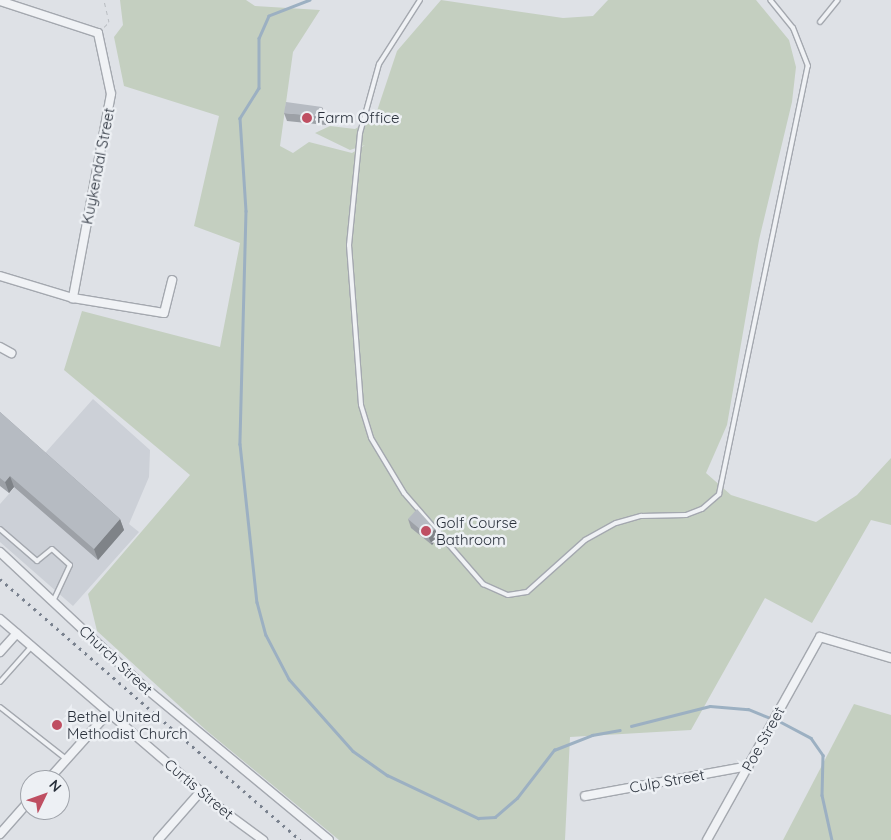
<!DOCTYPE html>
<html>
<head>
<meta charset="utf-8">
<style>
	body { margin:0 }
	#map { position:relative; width:891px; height:840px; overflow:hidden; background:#dee1e6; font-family:Quicksand,sans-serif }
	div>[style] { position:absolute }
	.built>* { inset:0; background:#ccd0d7 }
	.green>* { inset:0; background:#c4cfc0 }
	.stream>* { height:2.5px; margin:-1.25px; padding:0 1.25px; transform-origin:1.25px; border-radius:1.25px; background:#9cb0c2 }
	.path>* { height:1px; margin-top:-0.5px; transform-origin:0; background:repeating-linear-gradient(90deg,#b8bcc1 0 4px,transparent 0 8px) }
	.roads { filter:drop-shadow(1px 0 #a4a8af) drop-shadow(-1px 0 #a4a8af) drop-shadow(0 1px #a4a8af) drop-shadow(0 -1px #a4a8af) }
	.lane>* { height:4px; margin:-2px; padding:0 2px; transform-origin:2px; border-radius:2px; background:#f0f2f5 }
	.street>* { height:8px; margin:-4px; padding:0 4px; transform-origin:4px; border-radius:4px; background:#f0f2f5 }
	.rail>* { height:2.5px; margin-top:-1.25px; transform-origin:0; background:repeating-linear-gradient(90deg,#79818e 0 2.5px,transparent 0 7.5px) }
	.wall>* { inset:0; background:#9da1a7 }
	.shaded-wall>* { inset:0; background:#7f8388 }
	.building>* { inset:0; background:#b6bbc2 }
	.dots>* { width:14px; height:14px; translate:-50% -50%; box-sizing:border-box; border:2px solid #edf0f4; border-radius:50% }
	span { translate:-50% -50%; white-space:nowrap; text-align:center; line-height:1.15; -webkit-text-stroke:5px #edf0f4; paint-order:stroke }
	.poi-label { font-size:15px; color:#29303b }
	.left { translate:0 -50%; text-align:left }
	.street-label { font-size:15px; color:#29303b }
	.north { position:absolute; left:20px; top:770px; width:50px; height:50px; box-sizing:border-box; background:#edf0f4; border:1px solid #9fa3aa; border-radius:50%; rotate:48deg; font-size:14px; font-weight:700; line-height:20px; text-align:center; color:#29303b }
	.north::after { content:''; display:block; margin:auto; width:18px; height:22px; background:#bf4f62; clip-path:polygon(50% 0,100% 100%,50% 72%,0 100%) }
</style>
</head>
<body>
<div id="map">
	<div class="built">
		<i style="clip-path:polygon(93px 399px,150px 450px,149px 477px,129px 524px,139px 532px,73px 606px,0 542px,0 504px)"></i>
	</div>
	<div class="green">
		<i style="clip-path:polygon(120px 0,246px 0,255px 6px,320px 10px,293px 52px,280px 146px,293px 153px,309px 142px,352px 153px,365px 145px,350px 150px,315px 133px,330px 126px,355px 129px,375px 117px,397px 51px,441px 0,563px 18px,593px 16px,608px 0,756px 0,789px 40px,796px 67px,792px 102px,759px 240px,727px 425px,706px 473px,731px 495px,816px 522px,857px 495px,891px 458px,891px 525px,871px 520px,812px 623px,765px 598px,691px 730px,570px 737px,565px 840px,339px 840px,207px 731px,97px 631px,88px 594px,190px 475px,64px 370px,82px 311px,220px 347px,240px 243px,194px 226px,219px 116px,124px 86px,114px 37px,123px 25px)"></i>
		<i style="clip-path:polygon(854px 704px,891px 715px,891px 840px,783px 840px)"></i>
	</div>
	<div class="stream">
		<i style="left:310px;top:0;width:44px;rotate:158.7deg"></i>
		<i style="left:269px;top:16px;width:24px;rotate:114deg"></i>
		<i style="left:259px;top:38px;width:50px;rotate:90deg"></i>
		<i style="left:259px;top:88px;width:36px;rotate:122deg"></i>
		<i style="left:240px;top:118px;width:93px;rotate:86.3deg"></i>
		<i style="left:246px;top:211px;width:233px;rotate:91.5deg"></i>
		<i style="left:240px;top:444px;width:159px;rotate:83.9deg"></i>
		<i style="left:257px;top:602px;width:34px;rotate:75deg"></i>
		<i style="left:266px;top:635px;width:50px;rotate:62.4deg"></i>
		<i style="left:289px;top:679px;width:96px;rotate:48.4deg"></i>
		<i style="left:353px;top:751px;width:42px;rotate:35.2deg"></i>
		<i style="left:387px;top:775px;width:101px;rotate:25.3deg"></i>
		<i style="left:478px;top:818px;width:17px;rotate:-3deg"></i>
		<i style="left:495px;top:817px;width:29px;rotate:-41deg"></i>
		<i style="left:517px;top:798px;width:61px;rotate:-52.4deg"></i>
		<i style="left:554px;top:750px;width:41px;rotate:-21.5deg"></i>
		<i style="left:592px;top:735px;width:28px;rotate:-10deg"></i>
		<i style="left:781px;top:722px;width:34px;rotate:28deg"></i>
		<i style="left:811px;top:738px;width:21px;rotate:55deg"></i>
		<i style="left:823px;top:755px;width:40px;rotate:91.4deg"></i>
		<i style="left:822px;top:795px;width:46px;rotate:77.5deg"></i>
		<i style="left:631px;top:726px;width:81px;rotate:-14.2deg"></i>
		<i style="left:710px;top:706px;width:38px;rotate:5deg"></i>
		<i style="left:748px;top:709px;width:22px;rotate:22deg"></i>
	</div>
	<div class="path">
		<i style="left:104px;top:27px;width:7px;rotate:-45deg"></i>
		<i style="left:109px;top:22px;width:23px;rotate:-103deg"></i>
	</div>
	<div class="roads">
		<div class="lane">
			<i style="left:420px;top:0;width:76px;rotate:122.6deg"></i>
			<i style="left:379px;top:64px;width:72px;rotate:105.4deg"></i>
			<i style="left:360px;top:133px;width:113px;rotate:95.6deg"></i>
			<i style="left:349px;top:245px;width:160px;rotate:85.7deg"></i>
			<i style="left:361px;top:405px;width:34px;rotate:73deg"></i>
			<i style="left:371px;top:438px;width:64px;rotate:59deg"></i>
			<i style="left:404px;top:493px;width:121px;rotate:49deg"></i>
			<i style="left:483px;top:584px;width:27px;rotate:24deg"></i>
			<i style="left:508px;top:595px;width:19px;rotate:-9deg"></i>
			<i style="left:527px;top:592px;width:78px;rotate:-41.9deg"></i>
			<i style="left:585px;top:540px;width:35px;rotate:-29deg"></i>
			<i style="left:616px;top:523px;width:26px;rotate:-16deg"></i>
			<i style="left:641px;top:516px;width:45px;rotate:-1.3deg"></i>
			<i style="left:686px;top:515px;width:17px;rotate:-21deg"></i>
			<i style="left:702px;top:509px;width:23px;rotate:-41deg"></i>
			<i style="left:719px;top:494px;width:437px;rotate:-78.3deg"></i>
			<i style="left:808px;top:66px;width:41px;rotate:-111.5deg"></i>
			<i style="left:793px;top:28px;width:36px;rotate:-129deg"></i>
			<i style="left:820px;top:22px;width:28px;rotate:-51deg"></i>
			<i style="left:0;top:529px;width:49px;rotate:40.9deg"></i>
			<i style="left:37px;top:561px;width:19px;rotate:-39deg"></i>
			<i style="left:52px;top:549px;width:24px;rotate:42deg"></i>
			<i style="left:70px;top:565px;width:40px;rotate:115deg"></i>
			<i style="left:0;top:682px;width:48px;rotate:-48.4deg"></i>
			<i style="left:0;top:707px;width:84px;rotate:38.2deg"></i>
		</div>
		<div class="street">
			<i style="left:0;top:1px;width:103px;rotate:18.1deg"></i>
			<i style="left:98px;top:33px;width:62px;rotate:78deg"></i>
			<i style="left:111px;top:94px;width:208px;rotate:100.6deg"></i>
			<i style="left:0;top:276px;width:76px;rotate:16.8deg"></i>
			<i style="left:73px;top:298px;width:92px;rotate:9.4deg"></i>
			<i style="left:164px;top:313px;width:34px;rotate:-76deg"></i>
			<i style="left:0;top:347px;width:13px;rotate:29deg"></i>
			<i style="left:0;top:552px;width:196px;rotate:43.1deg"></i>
			<i style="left:143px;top:686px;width:241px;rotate:39.6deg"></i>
			<i style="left:0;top:619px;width:293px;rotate:40.7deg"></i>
			<i style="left:222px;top:810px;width:51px;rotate:36.2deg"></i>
			<i style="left:0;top:652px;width:25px;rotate:-48deg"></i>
			<i style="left:48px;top:780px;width:91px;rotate:-48.1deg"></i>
			<i style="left:585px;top:796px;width:166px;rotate:-10.4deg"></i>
			<i style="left:0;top:834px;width:45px;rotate:-48.6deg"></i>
			<i style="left:158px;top:840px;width:65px;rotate:-48.7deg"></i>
			<i style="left:707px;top:840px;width:232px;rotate:-60.9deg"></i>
			<i style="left:820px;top:637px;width:74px;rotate:16.5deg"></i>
		</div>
	</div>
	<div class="rail">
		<i style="left:0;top:579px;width:398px;rotate:41deg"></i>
	</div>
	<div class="wall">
		<i style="clip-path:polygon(284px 113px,326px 116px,326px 125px,287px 121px)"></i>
		<i style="clip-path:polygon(0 412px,120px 519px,124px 530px,98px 560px,14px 487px,9px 493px,0 486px)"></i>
		<i style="clip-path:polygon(408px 519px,435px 529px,438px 537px,432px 545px,411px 528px)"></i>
	</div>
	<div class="shaded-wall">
		<i style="clip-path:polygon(322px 107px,326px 116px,326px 125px,323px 117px)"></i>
		<i style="clip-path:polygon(10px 476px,14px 487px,9px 493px,5px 482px)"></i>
		<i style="clip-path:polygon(120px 519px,124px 530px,98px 560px,94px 549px)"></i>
		<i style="clip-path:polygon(435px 529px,438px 537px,432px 545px,428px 536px)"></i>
	</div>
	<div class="building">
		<i style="clip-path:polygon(286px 102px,322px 107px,323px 117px,284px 113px)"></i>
		<i style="clip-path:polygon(0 412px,120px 519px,94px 549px,10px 476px,5px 482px,0 478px)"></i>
		<i style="clip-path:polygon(417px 509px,435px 529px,428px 536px,408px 519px)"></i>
	</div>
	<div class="dots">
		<i style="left:307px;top:118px;background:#bf4f62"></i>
		<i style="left:426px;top:531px;background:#bf4f62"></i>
		<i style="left:57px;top:725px;background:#bf4f62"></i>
	</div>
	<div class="poi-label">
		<span class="left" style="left:317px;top:118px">Farm Office</span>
		<span class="left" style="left:436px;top:531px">Golf Course<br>Bathroom</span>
		<span class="left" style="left:67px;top:725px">Bethel United<br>Methodist Church</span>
	</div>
	<div class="street-label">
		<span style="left:98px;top:166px;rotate:-79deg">Kuykendal Street</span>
		<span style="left:116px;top:660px;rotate:43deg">Church Street</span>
		<span style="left:763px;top:739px;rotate:-61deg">Poe Street</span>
		<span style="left:667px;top:781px;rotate:-10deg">Culp Street</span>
		<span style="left:199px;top:789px;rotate:40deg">Curtis Street</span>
	</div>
	<div class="north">N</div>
</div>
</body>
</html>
